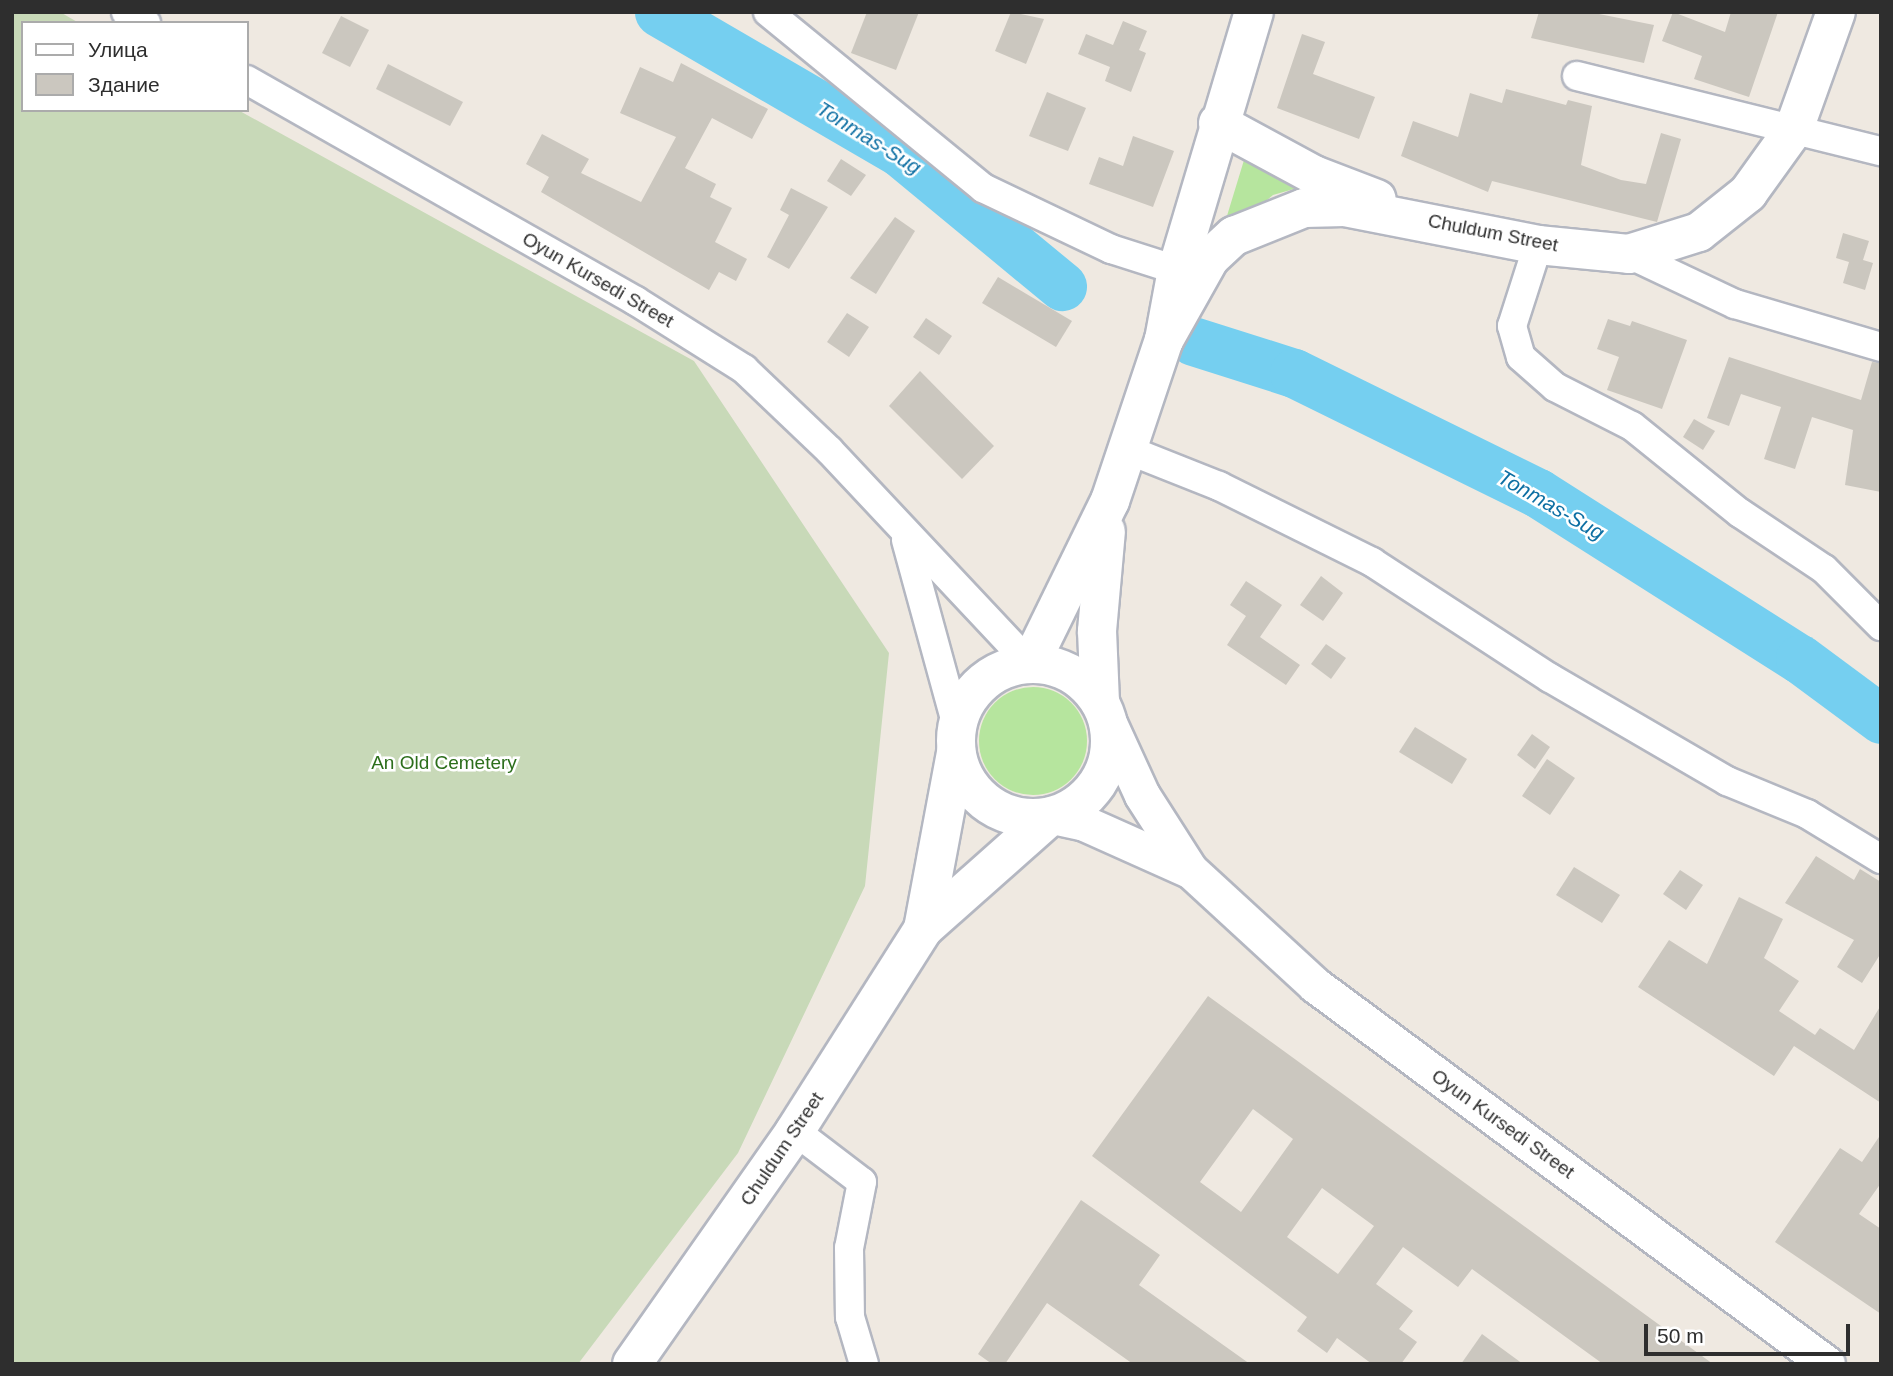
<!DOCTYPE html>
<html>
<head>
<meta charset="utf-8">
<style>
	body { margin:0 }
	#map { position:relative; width:1893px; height:1376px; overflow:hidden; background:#efe9e1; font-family:Helvetica,sans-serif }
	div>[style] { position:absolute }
	.green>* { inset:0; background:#b6e59e }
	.round { border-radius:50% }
	.cemetery>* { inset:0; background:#c8d9b8 }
	.river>* { height:49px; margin:-24.5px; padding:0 24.5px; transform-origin:24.5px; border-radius:24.5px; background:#75cff0 }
	.building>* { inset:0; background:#cbc7bf }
	.roads { filter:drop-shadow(2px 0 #b4b7c1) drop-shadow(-2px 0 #b4b7c1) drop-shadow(0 2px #b4b7c1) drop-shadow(0 -2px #b4b7c1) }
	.minor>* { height:28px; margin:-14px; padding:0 14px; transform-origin:14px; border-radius:14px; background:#fff }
	.tertiary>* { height:35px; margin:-17.5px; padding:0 17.5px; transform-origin:17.5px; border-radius:17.5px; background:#fff }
	.secondary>* { height:38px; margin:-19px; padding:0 19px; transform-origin:19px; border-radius:19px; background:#fff }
	.secondary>.ring { margin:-19px; padding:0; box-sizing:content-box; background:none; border:38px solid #fff; border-radius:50% }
	span { translate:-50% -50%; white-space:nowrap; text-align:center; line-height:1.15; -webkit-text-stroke:5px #fff; paint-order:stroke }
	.street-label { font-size:19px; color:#2e2e2e }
	.park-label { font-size:19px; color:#2c6e1b }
	.water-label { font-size:21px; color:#0d6fa3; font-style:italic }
	.frame { position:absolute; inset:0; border:14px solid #2e2e2e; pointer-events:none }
	.legend { position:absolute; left:21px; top:21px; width:228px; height:91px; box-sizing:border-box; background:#fff; border:2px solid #ababab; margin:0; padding:9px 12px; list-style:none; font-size:21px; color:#2e2e2e }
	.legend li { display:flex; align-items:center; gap:14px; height:35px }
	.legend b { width:35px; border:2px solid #ababab }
	.scale { position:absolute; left:1644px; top:1324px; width:206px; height:32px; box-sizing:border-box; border:4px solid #2e2e2e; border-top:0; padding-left:9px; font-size:21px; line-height:24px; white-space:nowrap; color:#2e2e2e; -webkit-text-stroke:5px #fff; paint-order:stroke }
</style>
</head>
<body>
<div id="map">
	<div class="green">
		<i style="clip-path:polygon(1248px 147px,1332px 178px,1273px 195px,1219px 242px)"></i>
		<i class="round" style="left:979px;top:687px;width:108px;height:108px"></i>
	</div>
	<div class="cemetery">
		<i style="clip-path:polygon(12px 12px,60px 12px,79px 23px,23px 23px,23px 110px,238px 110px,694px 361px,889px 653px,865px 886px,738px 1153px,578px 1364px,12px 1364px)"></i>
	</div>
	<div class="river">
		<i style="left:659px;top:12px;width:280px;rotate:30.2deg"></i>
		<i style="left:901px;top:153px;width:209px;rotate:39.6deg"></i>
		<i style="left:1193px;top:341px;width:106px;rotate:17.6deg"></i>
		<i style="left:1294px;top:373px;width:272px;rotate:26.2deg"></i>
		<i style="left:1538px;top:493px;width:310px;rotate:32.4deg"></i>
		<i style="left:1800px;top:659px;width:101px;rotate:36.5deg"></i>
	</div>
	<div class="building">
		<i style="clip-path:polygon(867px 12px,919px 12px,896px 70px,851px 53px)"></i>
		<i style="clip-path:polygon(1011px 12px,1044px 19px,1026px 64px,995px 51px)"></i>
		<i style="clip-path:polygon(1539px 12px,1589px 12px,1654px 25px,1644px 63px,1531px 38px)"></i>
		<i style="clip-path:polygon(1673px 12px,1725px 32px,1731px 12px,1778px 12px,1749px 97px,1694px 79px,1702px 56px,1662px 41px)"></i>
		<i style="clip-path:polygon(341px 16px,369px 30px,350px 67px,322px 53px)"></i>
		<i style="clip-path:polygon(1123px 21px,1147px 31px,1139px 50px,1146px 53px,1131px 92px,1105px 81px,1110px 67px,1078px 54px,1086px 34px,1113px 45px)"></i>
		<i style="clip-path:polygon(1302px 34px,1325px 42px,1313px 74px,1375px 97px,1359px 139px,1277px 108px)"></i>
		<i style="clip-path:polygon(681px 63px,768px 109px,752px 139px,712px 118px,685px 168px,716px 184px,710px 197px,732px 208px,715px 242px,747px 259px,736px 281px,719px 272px,709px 290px,541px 192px,549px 177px,526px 164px,542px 134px,589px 159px,581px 173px,641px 202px,676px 137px,620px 113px,640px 67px,673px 82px)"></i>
		<i style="clip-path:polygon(388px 64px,463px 102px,450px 126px,376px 89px)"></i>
		<i style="clip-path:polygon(1506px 89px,1566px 105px,1568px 100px,1592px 106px,1581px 165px,1621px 180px,1646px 184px,1661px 133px,1681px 139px,1657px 222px,1492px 181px,1488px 192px,1401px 156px,1413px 121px,1458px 137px,1470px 93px,1502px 103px)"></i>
		<i style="clip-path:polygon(1047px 92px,1086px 108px,1068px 151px,1029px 136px)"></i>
		<i style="clip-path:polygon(1133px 136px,1174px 151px,1153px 207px,1089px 184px,1099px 157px,1123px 166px)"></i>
		<i style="clip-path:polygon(841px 159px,866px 175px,851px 196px,827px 181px)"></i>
		<i style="clip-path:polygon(791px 188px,828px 207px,789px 269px,767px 257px,789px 215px,780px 210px)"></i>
		<i style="clip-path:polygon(895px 217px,915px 231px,876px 294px,850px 278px)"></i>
		<i style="clip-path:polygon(1843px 233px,1869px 241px,1863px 260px,1873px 263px,1865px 290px,1843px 283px,1849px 262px,1836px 258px)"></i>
		<i style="clip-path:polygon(998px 277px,1072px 321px,1056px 347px,982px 303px)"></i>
		<i style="clip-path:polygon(847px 313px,869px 327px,849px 357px,827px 342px)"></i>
		<i style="clip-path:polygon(926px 318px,952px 336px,939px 355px,913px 337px)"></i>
		<i style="clip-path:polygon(1608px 319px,1630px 326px,1632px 321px,1687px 340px,1662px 409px,1607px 390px,1619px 357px,1597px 349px)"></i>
		<i style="clip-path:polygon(1729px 357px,1861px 400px,1872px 362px,1881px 363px,1881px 492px,1845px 485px,1853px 430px,1812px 417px,1795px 469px,1764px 459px,1781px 407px,1741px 394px,1729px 426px,1707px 418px)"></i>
		<i style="clip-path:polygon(920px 371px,994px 446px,962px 479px,889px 406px)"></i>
		<i style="clip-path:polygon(1694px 419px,1715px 431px,1703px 450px,1683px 437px)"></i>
		<i style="clip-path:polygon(1321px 576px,1343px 593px,1323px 621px,1300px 605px)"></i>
		<i style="clip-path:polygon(1246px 581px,1282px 605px,1260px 637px,1300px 665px,1286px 685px,1227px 645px,1246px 616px,1230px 605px)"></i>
		<i style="clip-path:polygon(1326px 644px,1346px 658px,1331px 679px,1311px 664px)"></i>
		<i style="clip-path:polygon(1415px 727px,1467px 759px,1452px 784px,1399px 752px)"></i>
		<i style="clip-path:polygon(1532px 734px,1550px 747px,1535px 769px,1517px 755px)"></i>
		<i style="clip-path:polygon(1547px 759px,1575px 778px,1550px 815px,1522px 796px)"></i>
		<i style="clip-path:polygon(1816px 856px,1854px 880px,1860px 869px,1881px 882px,1881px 953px,1862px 983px,1837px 967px,1854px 940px,1785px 903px)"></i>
		<i style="clip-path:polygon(1574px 867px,1620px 895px,1602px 923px,1556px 895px)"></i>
		<i style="clip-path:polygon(1680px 870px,1703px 885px,1686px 910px,1663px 894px)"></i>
		<i style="clip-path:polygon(1739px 897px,1783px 919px,1764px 958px,1799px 981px,1779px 1011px,1815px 1035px,1820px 1028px,1854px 1050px,1881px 1005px,1881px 1103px,1794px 1046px,1774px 1076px,1638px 987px,1669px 940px,1707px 964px)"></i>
		<i style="clip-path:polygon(evenodd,1208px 996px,1347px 1097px,1713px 1364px,1603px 1364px,1472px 1269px,1458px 1287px,1403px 1247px,1376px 1284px,1413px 1311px,1399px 1329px,1417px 1342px,1401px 1364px,1372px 1364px,1337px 1338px,1327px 1353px,1297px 1331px,1307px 1317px,1092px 1156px,1208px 996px,1253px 1109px,1293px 1139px,1241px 1212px,1200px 1182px,1253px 1109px,1208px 996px,1322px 1188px,1374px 1226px,1338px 1274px,1287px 1237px,1322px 1188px)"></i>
		<i style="clip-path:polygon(1881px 1134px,1881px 1183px,1859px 1214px,1881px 1229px,1881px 1314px,1775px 1242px,1840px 1148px,1862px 1162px)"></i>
		<i style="clip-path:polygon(1081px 1200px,1160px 1255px,1139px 1285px,1250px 1364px,1133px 1364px,1047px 1303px,1005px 1364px,992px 1364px,978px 1354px)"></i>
		<i style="clip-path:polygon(1482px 1334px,1523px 1364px,1461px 1364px)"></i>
	</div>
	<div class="roads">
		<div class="minor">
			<i style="left:126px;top:12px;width:23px;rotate:29deg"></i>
			<i style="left:768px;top:12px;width:278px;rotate:39.3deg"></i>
			<i style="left:983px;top:188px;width:142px;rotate:25.5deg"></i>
			<i style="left:1111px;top:249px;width:69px;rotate:17.7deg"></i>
			<i style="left:1577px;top:76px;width:313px;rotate:13.9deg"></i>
			<i style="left:247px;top:80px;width:447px;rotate:29.6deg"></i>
			<i style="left:636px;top:301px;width:128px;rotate:32.2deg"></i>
			<i style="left:744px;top:369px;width:117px;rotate:43.6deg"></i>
			<i style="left:829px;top:450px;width:294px;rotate:46.8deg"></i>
			<i style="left:1538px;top:245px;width:85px;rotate:107.8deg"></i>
			<i style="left:1512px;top:326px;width:32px;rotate:74deg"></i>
			<i style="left:1521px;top:357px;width:45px;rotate:41.4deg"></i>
			<i style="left:1555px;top:387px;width:86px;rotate:26.9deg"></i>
			<i style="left:1632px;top:426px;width:139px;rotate:38.9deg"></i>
			<i style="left:1740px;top:513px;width:101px;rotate:33.7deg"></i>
			<i style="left:1824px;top:569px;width:81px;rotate:45deg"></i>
			<i style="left:1629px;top:254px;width:117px;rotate:25.3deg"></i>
			<i style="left:1735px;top:304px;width:152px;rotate:16.4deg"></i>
			<i style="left:1128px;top:450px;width:98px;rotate:21.6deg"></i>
			<i style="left:1219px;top:486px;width:171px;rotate:26.4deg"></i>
			<i style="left:1372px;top:562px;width:212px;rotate:33.1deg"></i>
			<i style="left:1550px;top:678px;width:205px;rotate:30.2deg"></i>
			<i style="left:1727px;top:781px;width:87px;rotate:22.4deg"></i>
			<i style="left:1807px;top:814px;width:87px;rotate:31.3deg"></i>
			<i style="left:906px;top:540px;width:193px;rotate:74.7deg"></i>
			<i style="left:795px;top:1131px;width:84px;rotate:37.3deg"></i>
			<i style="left:862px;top:1182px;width:67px;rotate:101.1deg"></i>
			<i style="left:849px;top:1248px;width:69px;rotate:89.2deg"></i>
			<i style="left:850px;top:1317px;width:49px;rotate:73.4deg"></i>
		</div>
		<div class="tertiary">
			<i style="left:1109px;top:723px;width:79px;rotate:65.4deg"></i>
			<i style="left:1142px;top:795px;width:89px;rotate:57.4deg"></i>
			<i style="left:1190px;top:870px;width:170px;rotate:42.6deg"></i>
			<i style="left:1315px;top:985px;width:637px;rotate:36.51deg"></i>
			<i style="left:1052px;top:816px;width:33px;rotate:12deg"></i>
			<i style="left:1084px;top:823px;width:113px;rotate:24.1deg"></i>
		</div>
		<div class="secondary">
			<i style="left:1218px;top:123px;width:109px;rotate:28.4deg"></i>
			<i style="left:1314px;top:175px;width:67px;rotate:20.9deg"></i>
			<i style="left:1164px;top:340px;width:94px;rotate:-60.7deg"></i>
			<i style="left:1210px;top:258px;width:33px;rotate:-43deg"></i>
			<i style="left:1234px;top:236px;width:75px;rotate:-21.8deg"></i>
			<i style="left:1304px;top:208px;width:41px;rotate:-1.4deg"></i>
			<i style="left:1345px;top:207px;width:197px;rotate:11.1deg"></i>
			<i style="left:1538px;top:245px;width:91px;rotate:5.6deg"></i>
			<i style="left:1629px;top:254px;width:73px;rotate:-17.4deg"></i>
			<i style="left:1699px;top:232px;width:63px;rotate:-38.5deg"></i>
			<i style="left:1748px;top:193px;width:79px;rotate:-54.3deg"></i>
			<i style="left:1794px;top:129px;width:124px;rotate:-70.3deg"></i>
			<i class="ring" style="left:956px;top:664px;width:116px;height:116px"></i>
			<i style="left:1030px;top:664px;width:182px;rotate:-63.9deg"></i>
			<i style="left:1110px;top:501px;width:170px;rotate:-71.5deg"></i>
			<i style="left:1164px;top:340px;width:71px;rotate:-79.5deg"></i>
			<i style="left:1177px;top:270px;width:269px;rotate:-73.4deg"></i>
			<i style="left:1100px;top:702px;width:71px;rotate:-92.4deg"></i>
			<i style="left:1097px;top:631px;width:100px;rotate:-84.9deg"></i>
			<i style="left:923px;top:929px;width:180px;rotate:-79.4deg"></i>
			<i style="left:632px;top:1364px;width:284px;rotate:-55deg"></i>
			<i style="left:795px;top:1131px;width:239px;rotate:-57.6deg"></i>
			<i style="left:923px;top:929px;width:169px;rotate:-41.6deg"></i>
		</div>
	</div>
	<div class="street-label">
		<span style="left:1493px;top:233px;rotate:11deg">Chuldum Street</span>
		<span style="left:598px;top:280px;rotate:30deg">Oyun Kursedi Street</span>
		<span style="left:1503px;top:1124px;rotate:36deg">Oyun Kursedi Street</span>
		<span style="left:782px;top:1149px;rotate:-56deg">Chuldum Street</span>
	</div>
	<div class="park-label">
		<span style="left:444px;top:763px">An Old Cemetery</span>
	</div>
	<div class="water-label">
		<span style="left:869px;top:138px;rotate:32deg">Tonmas-Sug</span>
		<span style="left:1551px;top:505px;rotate:30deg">Tonmas-Sug</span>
	</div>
	<div class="frame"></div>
	<ul class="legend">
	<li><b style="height:9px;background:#fff"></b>Улица</li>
	<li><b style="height:19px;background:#cbc7bf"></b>Здание</li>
	</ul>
	<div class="scale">50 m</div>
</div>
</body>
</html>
